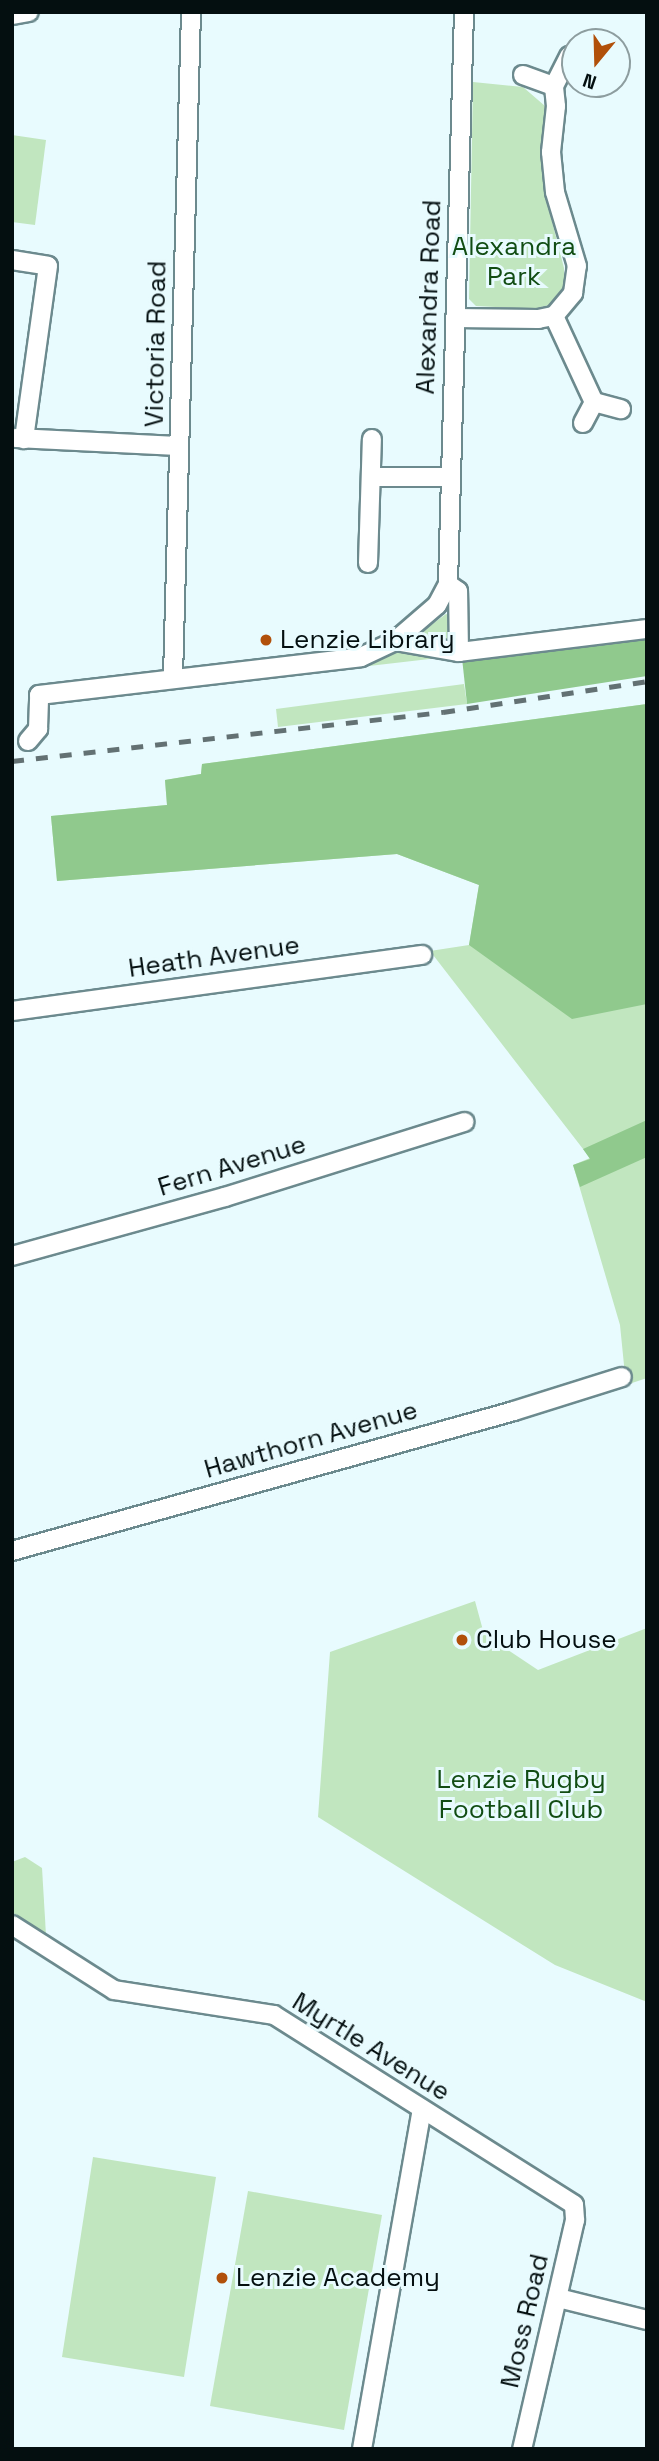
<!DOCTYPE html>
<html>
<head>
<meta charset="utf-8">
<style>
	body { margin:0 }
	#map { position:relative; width:659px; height:2461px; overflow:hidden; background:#e8fbfe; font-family:"Space Grotesk",sans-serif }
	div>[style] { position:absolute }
	.green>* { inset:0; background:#c1e6bf }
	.forest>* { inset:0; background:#90c98d }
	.roads { filter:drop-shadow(2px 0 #6c8a8e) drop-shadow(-2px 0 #6c8a8e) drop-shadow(0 2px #6c8a8e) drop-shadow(0 -2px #6c8a8e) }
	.minor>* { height:18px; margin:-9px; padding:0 9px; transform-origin:9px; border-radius:9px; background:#fff }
	.rail>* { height:4.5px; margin-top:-2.25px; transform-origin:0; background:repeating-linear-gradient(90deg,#637173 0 12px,transparent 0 24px) }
	.dots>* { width:19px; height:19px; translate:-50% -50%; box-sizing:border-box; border:4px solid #e8fbfe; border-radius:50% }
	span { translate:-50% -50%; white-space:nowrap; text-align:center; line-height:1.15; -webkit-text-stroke:6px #e8fbfe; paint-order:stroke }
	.park-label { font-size:26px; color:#114d13 }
	.street-label { font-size:26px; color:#040f10 }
	.poi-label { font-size:26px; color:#040f10 }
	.left { translate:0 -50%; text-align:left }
	.frame { position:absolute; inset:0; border:14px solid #040f10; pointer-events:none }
	.north { position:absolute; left:561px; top:28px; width:70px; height:70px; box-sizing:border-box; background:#e8fbfe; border:2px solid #8d9d9f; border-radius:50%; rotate:199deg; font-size:19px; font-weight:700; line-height:28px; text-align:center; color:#040f10 }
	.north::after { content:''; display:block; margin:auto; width:24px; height:32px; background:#b1500a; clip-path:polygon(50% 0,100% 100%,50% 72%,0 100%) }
</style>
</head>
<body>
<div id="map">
	<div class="green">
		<i style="clip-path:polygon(473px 82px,523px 87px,545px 106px,541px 154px,545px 194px,564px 268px,564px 287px,549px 305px,534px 309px,476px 306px,469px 299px)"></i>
		<i style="clip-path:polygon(12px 135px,46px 140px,35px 225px,12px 222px)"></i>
		<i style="clip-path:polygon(446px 614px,453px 616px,450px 647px,412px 639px)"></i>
		<i style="clip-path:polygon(397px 648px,436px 653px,438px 658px,369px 666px,368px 663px)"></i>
		<i style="clip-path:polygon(464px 684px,467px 704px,278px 727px,276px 709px)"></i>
		<i style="clip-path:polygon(647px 704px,647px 1378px,626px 1385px,620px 1325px,573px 1165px,590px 1158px,430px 951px,469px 945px,479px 885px,397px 854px,57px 881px,51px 816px,167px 805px,165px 780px,201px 774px,202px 764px)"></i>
		<i style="clip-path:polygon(475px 1601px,484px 1634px,538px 1670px,647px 1628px,647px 2002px,555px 1965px,318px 1817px,330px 1652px)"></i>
		<i style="clip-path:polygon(25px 1857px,42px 1868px,46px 1935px,12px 1912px,12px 1862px)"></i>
		<i style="clip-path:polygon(93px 2157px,216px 2177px,184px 2377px,62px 2357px)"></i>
		<i style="clip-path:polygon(248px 2191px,382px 2215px,344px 2430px,210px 2406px)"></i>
	</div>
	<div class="forest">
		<i style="clip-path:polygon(647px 634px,647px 676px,467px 704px,462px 658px)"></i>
		<i style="clip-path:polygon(647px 704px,647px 1004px,572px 1019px,469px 945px,479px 885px,397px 854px,57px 881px,51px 816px,167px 805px,165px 780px,201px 774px,202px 764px)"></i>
		<i style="clip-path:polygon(647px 1120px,647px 1157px,580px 1187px,573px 1165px,590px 1159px,583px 1149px)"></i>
	</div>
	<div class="roads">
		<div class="minor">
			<i style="left:12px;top:15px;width:17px;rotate:-10deg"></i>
			<i style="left:523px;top:75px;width:33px;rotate:20deg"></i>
			<i style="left:554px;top:86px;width:34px;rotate:-63deg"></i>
			<i style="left:12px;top:260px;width:36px;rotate:9deg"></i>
			<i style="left:48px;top:266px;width:175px;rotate:97.9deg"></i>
			<i style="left:554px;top:316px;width:95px;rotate:65.1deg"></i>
			<i style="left:455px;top:318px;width:83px;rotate:0.7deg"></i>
			<i style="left:538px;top:319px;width:16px;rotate:-11deg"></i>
			<i style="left:554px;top:316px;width:30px;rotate:-50deg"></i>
			<i style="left:573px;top:293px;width:27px;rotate:-82deg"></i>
			<i style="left:577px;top:266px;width:77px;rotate:-106.6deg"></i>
			<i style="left:555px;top:192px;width:40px;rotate:-95.7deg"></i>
			<i style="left:551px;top:152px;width:46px;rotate:-83.8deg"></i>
			<i style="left:556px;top:106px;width:20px;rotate:-96deg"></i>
			<i style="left:583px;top:423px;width:24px;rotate:-62deg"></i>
			<i style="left:594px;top:402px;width:28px;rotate:15deg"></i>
			<i style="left:15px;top:438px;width:164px;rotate:2.8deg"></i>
			<i style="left:371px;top:477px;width:79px"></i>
			<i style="left:368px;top:563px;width:124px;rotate:-88.2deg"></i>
			<i style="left:395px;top:641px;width:55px;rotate:-40.6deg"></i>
			<i style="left:437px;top:605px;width:24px;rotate:-62deg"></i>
			<i style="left:459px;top:652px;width:61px;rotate:-90.9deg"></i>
			<i style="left:458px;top:591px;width:12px;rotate:-145deg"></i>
			<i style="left:448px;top:584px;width:572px;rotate:-88.4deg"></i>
			<i style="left:173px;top:677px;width:665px;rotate:-88.45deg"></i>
			<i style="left:28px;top:741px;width:16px;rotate:-50deg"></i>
			<i style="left:38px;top:729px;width:34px;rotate:-88deg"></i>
			<i style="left:39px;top:695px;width:324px;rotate:-6.7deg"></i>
			<i style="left:361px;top:657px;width:38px;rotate:-25deg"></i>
			<i style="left:395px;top:641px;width:65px;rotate:9.8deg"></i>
			<i style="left:459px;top:652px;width:189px;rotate:-7deg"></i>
			<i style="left:12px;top:1011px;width:414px;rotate:-7.8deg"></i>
			<i style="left:12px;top:1256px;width:221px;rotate:-15.5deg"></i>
			<i style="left:225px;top:1197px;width:251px;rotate:-17.4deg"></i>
			<i style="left:12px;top:1551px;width:521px;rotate:-15.58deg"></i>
			<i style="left:514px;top:1411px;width:113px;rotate:-17.5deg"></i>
			<i style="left:12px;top:1925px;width:121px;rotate:32.5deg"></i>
			<i style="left:114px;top:1990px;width:162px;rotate:8.9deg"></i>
			<i style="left:274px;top:2015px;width:355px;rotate:32.3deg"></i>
			<i style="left:574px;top:2205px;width:15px;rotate:86deg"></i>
			<i style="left:575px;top:2220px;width:235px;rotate:103deg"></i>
			<i style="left:558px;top:2298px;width:92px;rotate:13.9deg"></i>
			<i style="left:362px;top:2449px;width:345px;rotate:-80deg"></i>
		</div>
	</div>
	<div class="rail">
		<i style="left:12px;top:761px;width:434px;rotate:-6.5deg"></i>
		<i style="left:443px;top:712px;width:206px;rotate:-8.6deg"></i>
	</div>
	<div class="dots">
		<i style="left:266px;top:640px;background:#b1500a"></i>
		<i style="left:462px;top:1640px;background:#b1500a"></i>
		<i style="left:222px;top:2278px;background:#b1500a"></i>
	</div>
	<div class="park-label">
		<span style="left:514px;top:262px">Alexandra<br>Park</span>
		<span style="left:521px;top:1795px">Lenzie Rugby<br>Football Club</span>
	</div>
	<div class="street-label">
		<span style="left:429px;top:297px;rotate:-88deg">Alexandra Road</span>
		<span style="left:156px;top:344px;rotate:-89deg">Victoria Road</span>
		<span style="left:214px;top:957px;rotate:-8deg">Heath Avenue</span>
		<span style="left:232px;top:1166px;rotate:-17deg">Fern Avenue</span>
		<span style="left:311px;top:1440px;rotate:-16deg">Hawthorn Avenue</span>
		<span style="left:371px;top:2047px;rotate:32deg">Myrtle Avenue</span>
		<span style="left:525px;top:2321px;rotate:-77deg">Moss Road</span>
	</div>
	<div class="poi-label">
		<span class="left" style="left:280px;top:640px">Lenzie Library</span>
		<span class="left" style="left:476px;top:1640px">Club House</span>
		<span class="left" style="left:236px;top:2278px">Lenzie Academy</span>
	</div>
	<div class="frame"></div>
	<div class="north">N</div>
</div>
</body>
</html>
